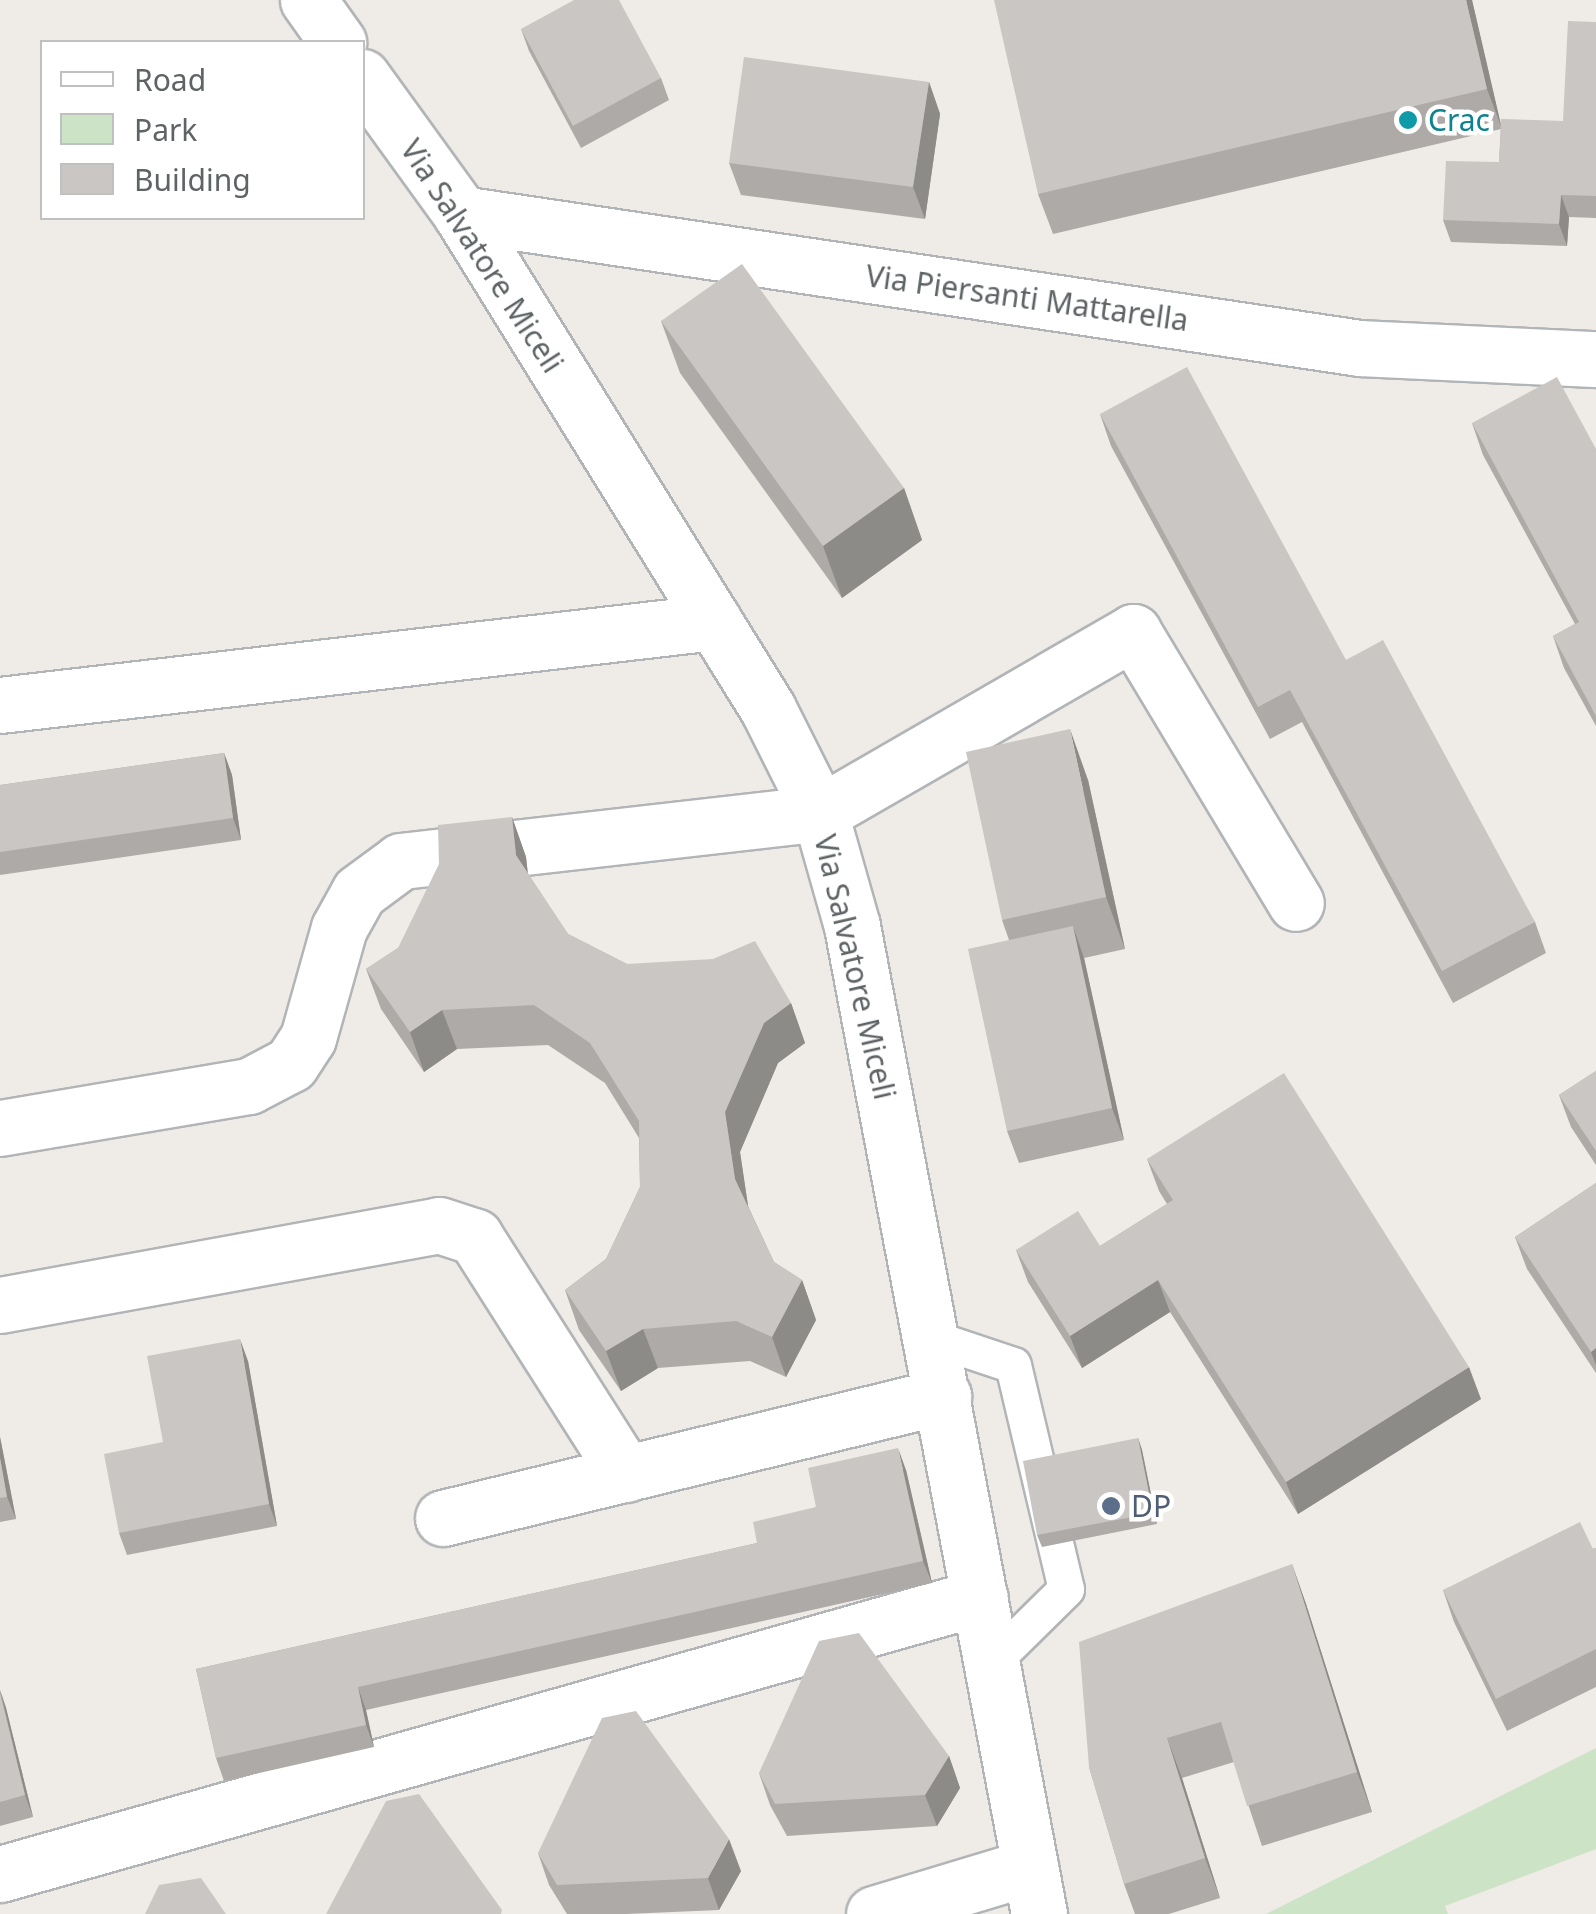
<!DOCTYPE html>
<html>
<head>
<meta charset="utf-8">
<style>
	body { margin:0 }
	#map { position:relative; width:1596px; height:1914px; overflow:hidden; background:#efebe7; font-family:"Noto Sans",sans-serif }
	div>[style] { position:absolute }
	.green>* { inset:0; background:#cce3c6 }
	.roads { filter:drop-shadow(2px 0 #b2b5b7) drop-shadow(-2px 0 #b2b5b7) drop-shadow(0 2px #b2b5b7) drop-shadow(0 -2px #b2b5b7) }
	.lane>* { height:35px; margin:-17.5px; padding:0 17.5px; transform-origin:17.5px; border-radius:17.5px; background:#fff }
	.street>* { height:55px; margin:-27.5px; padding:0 27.5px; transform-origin:27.5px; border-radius:27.5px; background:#fff }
	.secondary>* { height:55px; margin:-27.5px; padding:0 27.5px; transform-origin:27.5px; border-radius:27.5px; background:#fff }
	.wall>* { inset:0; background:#aeaaa8 }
	.shaded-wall>* { inset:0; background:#8d8b88 }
	.building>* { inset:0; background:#cac6c3 }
	.dots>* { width:28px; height:28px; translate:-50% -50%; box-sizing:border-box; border:5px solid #fff; border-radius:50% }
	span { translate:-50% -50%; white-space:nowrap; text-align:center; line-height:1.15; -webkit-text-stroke:9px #fff; paint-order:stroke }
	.culture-label { font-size:30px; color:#0d838f }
	.left { translate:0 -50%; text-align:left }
	.street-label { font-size:30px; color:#5e6365 }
	.service-label { font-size:30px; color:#4e5e75 }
	.legend { position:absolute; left:40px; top:40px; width:325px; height:180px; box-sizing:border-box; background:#fff; border:2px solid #bfc1c1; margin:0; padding:12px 18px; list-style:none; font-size:30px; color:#5e6365 }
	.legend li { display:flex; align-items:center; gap:20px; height:50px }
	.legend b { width:50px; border:2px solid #bfc1c1 }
</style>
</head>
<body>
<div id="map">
	<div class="green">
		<i style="clip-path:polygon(1596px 1748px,1596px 1849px,1445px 1906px,1448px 1914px,1266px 1914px)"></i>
	</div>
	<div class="roads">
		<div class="lane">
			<i style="left:932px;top:1338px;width:85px;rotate:18.4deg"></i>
			<i style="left:1013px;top:1365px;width:230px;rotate:76.7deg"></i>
			<i style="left:1066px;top:1589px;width:104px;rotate:135.4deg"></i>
		</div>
		<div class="street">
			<i style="left:0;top:705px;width:719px;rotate:-6.63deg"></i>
			<i style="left:0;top:1128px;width:253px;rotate:-9.6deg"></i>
			<i style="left:249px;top:1086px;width:47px;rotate:-27.6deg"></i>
			<i style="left:291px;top:1064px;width:31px;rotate:-57deg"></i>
			<i style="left:308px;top:1038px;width:114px;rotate:-74.3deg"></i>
			<i style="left:339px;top:928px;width:41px;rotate:-60.9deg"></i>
			<i style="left:359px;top:892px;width:52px;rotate:-36.4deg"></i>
			<i style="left:401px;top:861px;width:422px;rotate:-6.5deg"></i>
			<i style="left:820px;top:813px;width:362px;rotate:-30deg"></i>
			<i style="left:1133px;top:632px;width:316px;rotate:59deg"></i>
			<i style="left:0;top:1305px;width:446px;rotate:-10.3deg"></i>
			<i style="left:439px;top:1225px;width:38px;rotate:18deg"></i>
			<i style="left:475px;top:1237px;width:281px;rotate:57.5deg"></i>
			<i style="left:443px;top:1518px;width:515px;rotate:-13.71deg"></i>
			<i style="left:0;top:1874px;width:1018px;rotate:-15.78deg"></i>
			<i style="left:874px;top:1914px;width:163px;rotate:-16.8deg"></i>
		</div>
		<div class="secondary">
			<i style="left:308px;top:0;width:52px;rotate:54.5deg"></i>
			<i style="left:362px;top:77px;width:169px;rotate:54.1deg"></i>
			<i style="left:461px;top:214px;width:582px;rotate:58.19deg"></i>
			<i style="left:768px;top:709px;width:116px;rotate:63.4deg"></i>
			<i style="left:820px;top:813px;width:117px;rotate:74.2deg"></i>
			<i style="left:852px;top:926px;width:1006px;rotate:79.28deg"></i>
			<i style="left:461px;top:214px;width:909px;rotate:8.48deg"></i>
			<i style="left:1360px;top:348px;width:236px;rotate:2.7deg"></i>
		</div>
	</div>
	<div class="wall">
		<i style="clip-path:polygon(1472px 0,1501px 126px,1563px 121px,1596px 22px,1596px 218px,1569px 217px,1567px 246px,1451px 242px,1443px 220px,1499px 162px,1501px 129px,1053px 234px,1038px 194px)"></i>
		<i style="clip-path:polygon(521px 29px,661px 78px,669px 100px,581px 148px,529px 51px)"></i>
		<i style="clip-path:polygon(929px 82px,940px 114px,925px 219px,741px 195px,729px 163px)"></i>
		<i style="clip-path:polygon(661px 321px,904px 488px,922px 540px,842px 598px,680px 373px)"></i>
		<i style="clip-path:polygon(1100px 414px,1346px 660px,1535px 922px,1546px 953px,1453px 1003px,1302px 722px,1270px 739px,1111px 446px)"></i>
		<i style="clip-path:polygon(1472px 423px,1596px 449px,1596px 726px,1564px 668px,1553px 636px,1575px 624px,1483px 455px)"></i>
		<i style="clip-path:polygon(224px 753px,232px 775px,241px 840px,0 875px,0 785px)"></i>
		<i style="clip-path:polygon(1088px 780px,1125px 949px,1084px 958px,1124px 1140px,1019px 1163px,1007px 1131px,1009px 940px,1002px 920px)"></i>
		<i style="clip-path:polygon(512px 817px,526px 857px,528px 874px,568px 934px,627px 964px,791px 1003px,805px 1043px,778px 1063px,740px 1152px,748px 1206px,774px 1262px,802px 1280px,816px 1320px,786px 1377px,750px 1361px,658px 1368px,621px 1391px,579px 1330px,565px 1290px,606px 1259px,640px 1187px,639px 1138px,605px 1083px,548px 1045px,457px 1049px,424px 1072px,381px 1009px,366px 969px,398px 948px)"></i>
		<i style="clip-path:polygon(1596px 1071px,1596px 1165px,1571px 1127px,1559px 1095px)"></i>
		<i style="clip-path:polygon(1147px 1159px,1481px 1399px,1298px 1514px,1170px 1312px,1082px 1368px,1028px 1282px,1016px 1250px,1100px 1246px,1167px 1204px,1159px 1191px)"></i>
		<i style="clip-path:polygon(1596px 1183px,1596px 1373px,1527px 1269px,1515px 1237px)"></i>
		<i style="clip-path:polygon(248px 1361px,277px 1526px,127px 1555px,119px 1533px,163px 1442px)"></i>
		<i style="clip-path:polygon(0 1437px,16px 1519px,0 1522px)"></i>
		<i style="clip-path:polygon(1138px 1438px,1142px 1450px,1157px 1524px,1042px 1547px,1037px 1535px)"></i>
		<i style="clip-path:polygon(906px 1470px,932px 1583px,366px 1710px,374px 1747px,224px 1781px,216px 1758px,196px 1669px,757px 1543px,816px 1507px)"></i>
		<i style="clip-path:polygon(1596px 1548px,1596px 1687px,1507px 1731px,1454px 1622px,1443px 1590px)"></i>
		<i style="clip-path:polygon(1292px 1564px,1306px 1604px,1372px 1812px,1262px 1846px,1234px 1762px,1182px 1778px,1220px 1898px,1169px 1914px,1135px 1914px,1124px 1884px,1089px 1767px)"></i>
		<i style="clip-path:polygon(0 1690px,6px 1708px,33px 1817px,0 1826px)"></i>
		<i style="clip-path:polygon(949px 1756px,960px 1788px,937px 1826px,787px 1836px,770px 1805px,759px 1773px)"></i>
		<i style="clip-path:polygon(538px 1853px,741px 1871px,719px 1910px,626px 1914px,567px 1914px,549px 1885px)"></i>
	</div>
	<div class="shaded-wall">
		<i style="clip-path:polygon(1466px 0,1472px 0,1502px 129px,1487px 89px)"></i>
		<i style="clip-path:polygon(929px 82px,940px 114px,925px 219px,913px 187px)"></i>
		<i style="clip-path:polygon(1561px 195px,1569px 217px,1567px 246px,1559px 224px)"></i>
		<i style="clip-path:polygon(904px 488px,922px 540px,842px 598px,823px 546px)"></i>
		<i style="clip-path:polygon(1070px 729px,1088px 780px,1125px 949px,1106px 897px)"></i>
		<i style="clip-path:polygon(224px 753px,232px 775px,241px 840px,233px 818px)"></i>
		<i style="clip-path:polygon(512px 817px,526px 857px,530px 895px,516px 855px)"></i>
		<i style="clip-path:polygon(1073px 926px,1084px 958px,1124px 1140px,1112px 1108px)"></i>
		<i style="clip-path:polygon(791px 1003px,805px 1043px,778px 1063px,740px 1152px,750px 1219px,735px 1179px,725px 1112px,764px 1023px)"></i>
		<i style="clip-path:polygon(442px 1010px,457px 1049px,424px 1072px,410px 1032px)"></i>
		<i style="clip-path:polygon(802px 1280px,816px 1320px,786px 1377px,772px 1337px)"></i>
		<i style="clip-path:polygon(1158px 1280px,1170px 1312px,1082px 1368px,1070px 1336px)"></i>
		<i style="clip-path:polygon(643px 1329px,658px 1368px,621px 1391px,606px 1351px)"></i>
		<i style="clip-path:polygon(240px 1339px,248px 1361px,277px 1526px,269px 1504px)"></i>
		<i style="clip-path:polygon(1596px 1348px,1596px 1365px,1591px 1352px)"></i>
		<i style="clip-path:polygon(1469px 1367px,1481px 1399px,1298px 1514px,1286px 1482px)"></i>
		<i style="clip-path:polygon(0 1437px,16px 1519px,7px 1497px,0 1458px)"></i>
		<i style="clip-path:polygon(1138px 1438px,1142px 1450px,1157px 1524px,1153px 1513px)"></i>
		<i style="clip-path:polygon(898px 1448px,906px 1470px,932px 1583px,923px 1561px)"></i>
		<i style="clip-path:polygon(1292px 1564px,1306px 1604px,1372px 1812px,1357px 1772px)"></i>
		<i style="clip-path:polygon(358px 1687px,366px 1710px,374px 1747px,366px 1725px)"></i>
		<i style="clip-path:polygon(0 1690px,6px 1708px,33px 1817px,25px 1795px)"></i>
		<i style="clip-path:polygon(1167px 1738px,1182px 1778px,1220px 1898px,1205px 1858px)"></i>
		<i style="clip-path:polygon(949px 1756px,960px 1788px,937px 1826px,925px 1795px)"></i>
		<i style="clip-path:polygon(729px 1839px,741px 1871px,719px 1910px,708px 1878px)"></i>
	</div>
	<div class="building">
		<i style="clip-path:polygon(574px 0,619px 0,661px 78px,573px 126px,521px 29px)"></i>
		<i style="clip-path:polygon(994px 0,1466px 0,1487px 89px,1038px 194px)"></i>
		<i style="clip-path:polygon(1568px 21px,1596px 22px,1596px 196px,1561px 195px,1559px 224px,1443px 220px,1446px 161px,1499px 162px,1501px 119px,1563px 121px)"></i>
		<i style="clip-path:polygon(744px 57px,929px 82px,913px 187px,729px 163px)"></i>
		<i style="clip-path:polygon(742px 264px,904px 488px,823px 546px,661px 321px)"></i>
		<i style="clip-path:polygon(1187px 367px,1346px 660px,1383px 640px,1535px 922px,1442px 971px,1290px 690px,1258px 707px,1100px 414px)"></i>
		<i style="clip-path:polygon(1557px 377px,1596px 449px,1596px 716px,1553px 636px,1579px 622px,1472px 423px)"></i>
		<i style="clip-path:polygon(1070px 729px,1106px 897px,1002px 920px,966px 752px)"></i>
		<i style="clip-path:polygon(224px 753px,233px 818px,0 852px,0 785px)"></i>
		<i style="clip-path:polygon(512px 817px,516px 855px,568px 934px,627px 964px,713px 959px,755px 941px,791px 1003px,764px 1023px,725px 1112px,735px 1179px,774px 1262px,802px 1280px,772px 1337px,736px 1321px,643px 1329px,606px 1351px,565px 1290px,606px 1259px,640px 1187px,639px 1121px,590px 1043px,534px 1005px,442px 1010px,410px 1032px,366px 969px,398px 948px,439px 864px,438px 825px)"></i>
		<i style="clip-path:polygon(1073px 926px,1112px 1108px,1007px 1131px,968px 949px)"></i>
		<i style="clip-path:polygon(1596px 1071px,1596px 1151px,1559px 1095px)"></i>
		<i style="clip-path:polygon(1284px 1073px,1469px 1367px,1286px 1482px,1158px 1280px,1070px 1336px,1016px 1250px,1078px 1211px,1100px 1246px,1173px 1200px,1147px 1159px)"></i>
		<i style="clip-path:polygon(1596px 1183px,1596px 1348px,1591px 1352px,1515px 1237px)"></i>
		<i style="clip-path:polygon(240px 1339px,269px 1504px,119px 1533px,104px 1454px,163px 1442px,147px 1356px)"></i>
		<i style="clip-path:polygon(1138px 1438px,1153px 1513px,1037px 1535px,1023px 1461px)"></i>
		<i style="clip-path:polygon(898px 1448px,923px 1561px,358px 1687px,366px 1725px,216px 1758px,196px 1669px,757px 1543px,753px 1522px,816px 1507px,808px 1468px)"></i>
		<i style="clip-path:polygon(0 1458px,7px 1497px,0 1498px)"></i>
		<i style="clip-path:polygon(1580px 1522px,1593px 1549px,1596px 1548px,1596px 1649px,1496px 1699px,1443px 1590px)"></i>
		<i style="clip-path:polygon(1292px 1564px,1357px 1772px,1247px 1806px,1221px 1722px,1167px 1738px,1205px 1858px,1124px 1884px,1089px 1767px,1079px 1642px)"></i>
		<i style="clip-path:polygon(859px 1633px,949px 1756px,925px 1795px,775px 1804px,759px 1773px,819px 1641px)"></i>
		<i style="clip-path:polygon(0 1693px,25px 1795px,0 1802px)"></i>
		<i style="clip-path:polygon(636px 1711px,729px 1839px,708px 1878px,557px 1885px,538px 1853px,602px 1718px)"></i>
		<i style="clip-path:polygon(419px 1794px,502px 1910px,501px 1914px,326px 1914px,386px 1801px)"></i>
		<i style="clip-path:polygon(201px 1878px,226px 1914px,145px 1914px,159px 1885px)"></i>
	</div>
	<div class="dots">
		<i style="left:1408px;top:120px;background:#0f9aa8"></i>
		<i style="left:1111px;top:1506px;background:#5c6f8a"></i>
	</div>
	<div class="culture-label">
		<span class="left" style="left:1428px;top:120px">Crac</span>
	</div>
	<div class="street-label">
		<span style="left:482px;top:256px;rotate:57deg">Via Salvatore Miceli</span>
		<span style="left:1027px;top:298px;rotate:8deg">Via Piersanti Mattarella</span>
		<span style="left:855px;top:967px;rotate:77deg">Via Salvatore Miceli</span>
	</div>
	<div class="service-label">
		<span class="left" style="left:1131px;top:1506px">DP</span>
	</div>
	<ul class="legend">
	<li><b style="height:12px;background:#fff"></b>Road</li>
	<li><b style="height:28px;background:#cce3c6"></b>Park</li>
	<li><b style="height:28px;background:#cac6c3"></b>Building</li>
	</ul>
</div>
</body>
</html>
